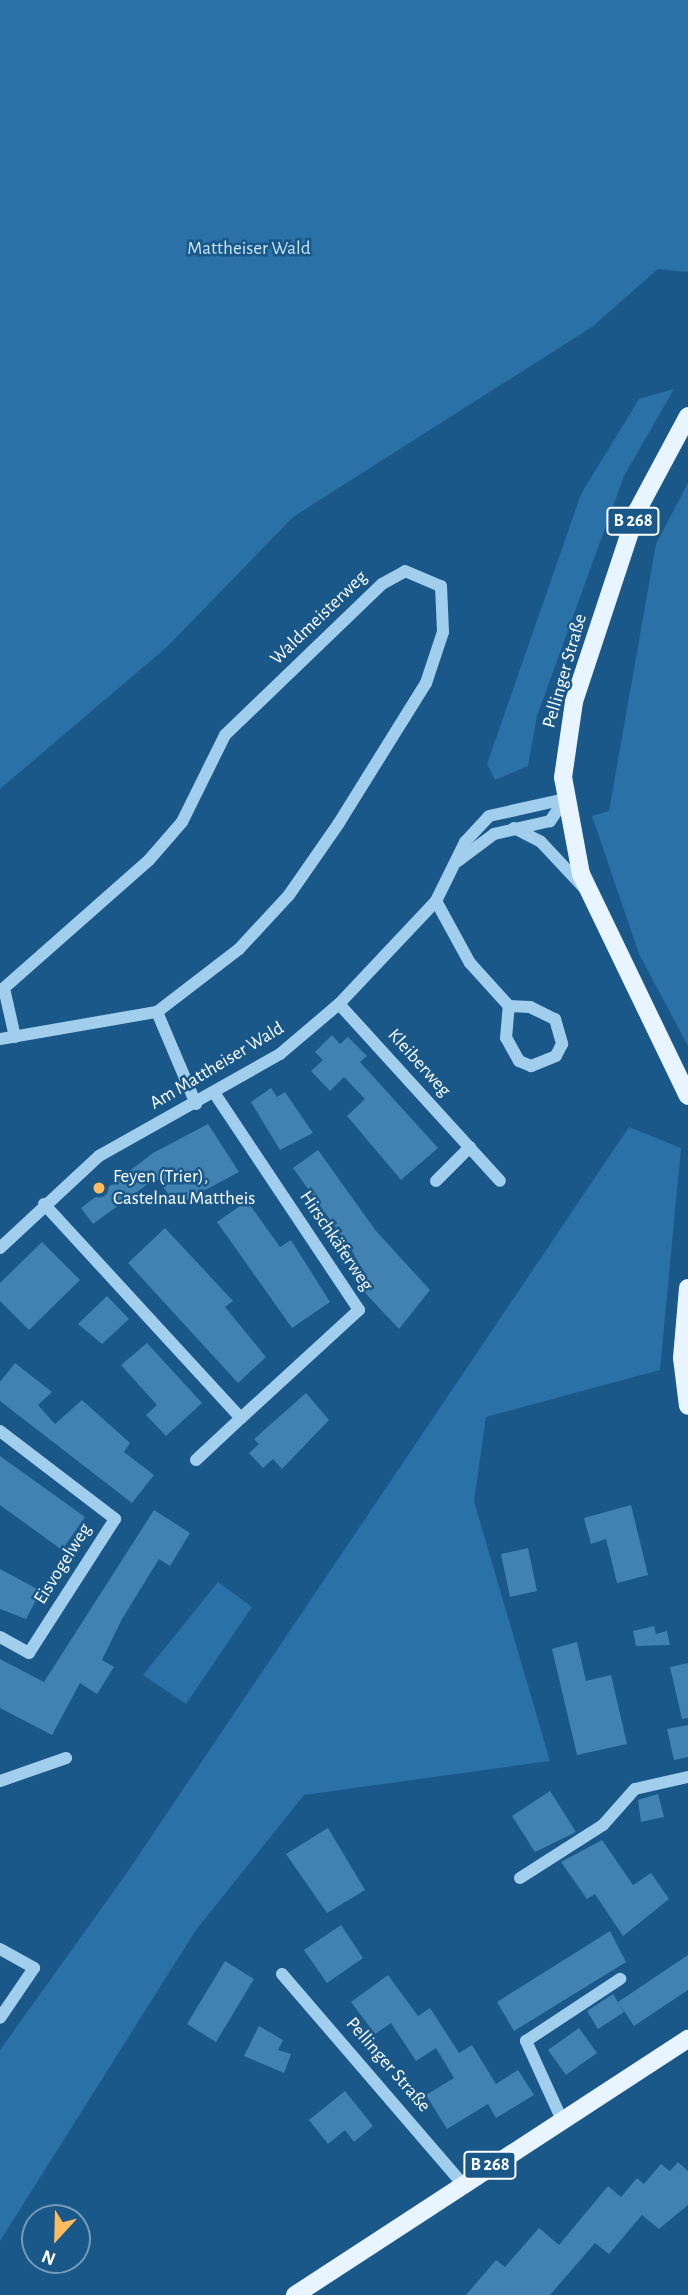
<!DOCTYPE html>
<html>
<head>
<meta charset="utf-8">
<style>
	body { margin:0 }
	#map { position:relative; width:688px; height:2295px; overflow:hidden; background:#195889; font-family:"Alegreya Sans",sans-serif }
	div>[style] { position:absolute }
	.green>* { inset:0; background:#2971a6 }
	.building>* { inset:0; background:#4182b2 }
	.minor>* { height:12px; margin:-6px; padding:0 6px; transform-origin:6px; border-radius:6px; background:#a2ceed }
	.major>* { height:18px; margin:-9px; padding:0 9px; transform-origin:9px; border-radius:9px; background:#e8f4ff }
	.dots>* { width:19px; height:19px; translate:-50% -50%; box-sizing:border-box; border:4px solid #195889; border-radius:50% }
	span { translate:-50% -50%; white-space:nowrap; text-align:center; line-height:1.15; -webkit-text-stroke:5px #195889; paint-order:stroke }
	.shield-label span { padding:2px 5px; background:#195889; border:2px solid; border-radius:5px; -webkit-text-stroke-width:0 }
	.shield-label { font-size:18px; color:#fff; font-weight:700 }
	.park-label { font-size:19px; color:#c7e5fa }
	.street-label { font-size:19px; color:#fff }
	.poi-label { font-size:19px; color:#fff }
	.left { translate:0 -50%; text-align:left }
	.north { position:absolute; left:21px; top:2204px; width:70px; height:70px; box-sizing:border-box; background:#195889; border:2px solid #759bb8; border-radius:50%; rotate:202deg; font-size:19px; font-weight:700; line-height:28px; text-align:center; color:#fff }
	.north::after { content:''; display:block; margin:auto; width:24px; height:32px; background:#ffbc5e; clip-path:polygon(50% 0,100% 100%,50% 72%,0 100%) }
</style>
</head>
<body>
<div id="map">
	<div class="green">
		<i style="clip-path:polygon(0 0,688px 0,688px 272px,658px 269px,592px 327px,293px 517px,167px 647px,0 789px)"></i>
		<i style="clip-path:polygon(674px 389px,624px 476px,537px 716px,528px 766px,495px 780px,487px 764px,581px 494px,639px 399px)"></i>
		<i style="clip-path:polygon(688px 483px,688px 1046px,639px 954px,592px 816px,609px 811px,656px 544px)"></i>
		<i style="clip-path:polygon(629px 1127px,681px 1148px,660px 1370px,486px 1417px,474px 1501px,550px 1761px,304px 1795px,196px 1930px,0 2241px,0 2050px,126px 1874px)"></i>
		<i style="clip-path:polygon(218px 1582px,252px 1607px,186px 1704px,143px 1675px)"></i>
	</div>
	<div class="building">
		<i style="clip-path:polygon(332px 1035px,340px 1044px,348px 1037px,367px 1056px,360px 1062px,438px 1148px,401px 1180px,347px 1116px,365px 1099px,344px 1077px,330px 1091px,311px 1071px,323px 1060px,315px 1052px)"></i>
		<i style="clip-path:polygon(271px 1088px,277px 1097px,285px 1092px,313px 1133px,280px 1150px,251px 1102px)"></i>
		<i style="clip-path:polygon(208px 1124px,239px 1172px,177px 1205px,156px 1178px,93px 1224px,81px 1208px,153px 1153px)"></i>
		<i style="clip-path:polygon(318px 1150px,376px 1231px,430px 1290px,399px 1329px,353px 1280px,363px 1271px,351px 1249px,293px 1168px)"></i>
		<i style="clip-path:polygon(247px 1201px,280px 1247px,291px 1240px,330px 1302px,292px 1328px,217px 1222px)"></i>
		<i style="clip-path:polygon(165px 1228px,233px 1301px,225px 1307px,266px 1357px,238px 1383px,128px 1263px)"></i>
		<i style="clip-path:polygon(42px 1242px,80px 1280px,29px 1330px,0 1301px,0 1283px)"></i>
		<i style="clip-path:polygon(107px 1296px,129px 1319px,102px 1344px,78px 1324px)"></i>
		<i style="clip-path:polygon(147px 1343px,202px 1403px,166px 1436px,146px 1415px,157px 1405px,121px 1365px)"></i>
		<i style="clip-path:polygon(15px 1363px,52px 1392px,38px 1405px,55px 1424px,82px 1400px,130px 1443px,124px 1452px,154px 1475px,132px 1503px,0 1401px,0 1382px)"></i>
		<i style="clip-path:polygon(306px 1393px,329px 1420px,282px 1469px,273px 1459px,263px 1468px,249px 1453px,259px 1444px,254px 1439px)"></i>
		<i style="clip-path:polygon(0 1456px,85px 1517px,62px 1550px,0 1505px)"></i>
		<i style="clip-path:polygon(631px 1505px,648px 1575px,617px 1583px,606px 1539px,591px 1544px,584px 1518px)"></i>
		<i style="clip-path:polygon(154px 1510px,190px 1533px,170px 1566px,159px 1559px,122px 1619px,102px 1660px,114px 1667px,97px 1694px,80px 1683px,52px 1735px,0 1708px,0 1659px,44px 1682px)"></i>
		<i style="clip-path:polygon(528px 1548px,537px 1591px,510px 1597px,501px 1554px)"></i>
		<i style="clip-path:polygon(0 1569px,41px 1591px,26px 1619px,0 1609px)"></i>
		<i style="clip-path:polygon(654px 1626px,656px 1634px,667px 1631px,670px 1645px,636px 1646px,633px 1631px)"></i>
		<i style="clip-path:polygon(577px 1642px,586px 1681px,611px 1675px,627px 1744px,577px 1755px,552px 1649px)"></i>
		<i style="clip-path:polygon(688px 1663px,688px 1718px,682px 1719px,670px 1667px)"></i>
		<i style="clip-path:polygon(688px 1725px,688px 1757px,674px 1760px,667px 1729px)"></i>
		<i style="clip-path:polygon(550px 1791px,576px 1832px,535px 1852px,512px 1816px)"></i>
		<i style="clip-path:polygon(658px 1794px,664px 1817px,641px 1822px,638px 1800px)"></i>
		<i style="clip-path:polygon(328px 1828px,365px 1890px,327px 1913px,286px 1854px)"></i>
		<i style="clip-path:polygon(602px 1840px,633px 1885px,651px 1873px,669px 1899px,623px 1936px,595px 1894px,587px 1899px,561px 1862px)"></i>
		<i style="clip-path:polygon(341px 1925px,363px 1958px,327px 1983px,304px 1950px)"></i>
		<i style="clip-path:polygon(610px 1931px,626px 1962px,514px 2031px,497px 2002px)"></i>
		<i style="clip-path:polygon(688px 1955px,688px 1990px,634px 2026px,618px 2002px)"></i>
		<i style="clip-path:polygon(225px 1961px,254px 1979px,216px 2042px,187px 2024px)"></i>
		<i style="clip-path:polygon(388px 1975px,418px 2016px,430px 2008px,459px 2053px,472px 2045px,496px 2084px,518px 2070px,534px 2095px,496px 2118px,488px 2104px,447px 2129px,426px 2095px,454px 2078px,436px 2048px,416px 2061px,391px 2023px,375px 2034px,351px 2002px)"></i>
		<i style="clip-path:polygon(613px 1994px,624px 2012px,598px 2029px,587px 2011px)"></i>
		<i style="clip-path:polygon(259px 2026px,283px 2040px,278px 2050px,291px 2054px,284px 2073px,244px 2056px)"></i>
		<i style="clip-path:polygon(579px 2028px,597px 2053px,566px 2075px,548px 2050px)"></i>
		<i style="clip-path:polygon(345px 2091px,373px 2126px,354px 2142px,345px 2130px,328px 2144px,309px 2120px)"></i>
		<i style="clip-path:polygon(678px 2162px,688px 2171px,688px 2205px,659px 2229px,642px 2215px,609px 2254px,595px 2243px,550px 2295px,466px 2295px,496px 2260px,505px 2267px,539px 2228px,559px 2245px,608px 2186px,621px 2197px,637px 2178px,644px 2184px,661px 2164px,670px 2171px)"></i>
	</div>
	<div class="minor">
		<i style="left:514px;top:828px;width:30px;rotate:27deg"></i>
		<i style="left:541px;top:842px;width:63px;rotate:46.9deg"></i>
		<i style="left:436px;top:901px;width:71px;rotate:61.3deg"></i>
		<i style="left:470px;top:963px;width:58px;rotate:47.8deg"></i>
		<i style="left:509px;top:1006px;width:21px;rotate:3deg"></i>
		<i style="left:530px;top:1007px;width:28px;rotate:26deg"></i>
		<i style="left:555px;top:1019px;width:26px;rotate:74deg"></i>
		<i style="left:562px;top:1044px;width:13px;rotate:117deg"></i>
		<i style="left:556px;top:1056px;width:27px;rotate:158deg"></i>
		<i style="left:531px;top:1066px;width:13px;rotate:-157deg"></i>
		<i style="left:519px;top:1061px;width:26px;rotate:-119deg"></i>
		<i style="left:506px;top:1038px;width:32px;rotate:-85deg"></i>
		<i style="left:339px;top:1004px;width:239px;rotate:47.7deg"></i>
		<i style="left:15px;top:1037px;width:50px;rotate:-102.7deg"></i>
		<i style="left:4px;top:988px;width:193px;rotate:-41.4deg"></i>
		<i style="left:149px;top:860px;width:50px;rotate:-49deg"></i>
		<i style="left:182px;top:822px;width:97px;rotate:-63.7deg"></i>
		<i style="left:225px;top:735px;width:218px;rotate:-43.9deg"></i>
		<i style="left:382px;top:584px;width:26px;rotate:-29deg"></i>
		<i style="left:405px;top:571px;width:39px;rotate:23deg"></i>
		<i style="left:441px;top:586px;width:46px;rotate:87.5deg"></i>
		<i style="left:443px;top:632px;width:54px;rotate:108.4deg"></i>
		<i style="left:426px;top:683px;width:165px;rotate:121.9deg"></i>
		<i style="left:339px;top:823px;width:88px;rotate:124.8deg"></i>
		<i style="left:289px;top:895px;width:74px;rotate:132.8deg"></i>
		<i style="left:239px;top:949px;width:103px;rotate:142.5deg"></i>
		<i style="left:157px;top:1012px;width:100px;rotate:67deg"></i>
		<i style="left:0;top:1039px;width:159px;rotate:-9.8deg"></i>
		<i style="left:436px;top:1181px;width:48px;rotate:-45deg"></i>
		<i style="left:44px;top:1204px;width:291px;rotate:47.4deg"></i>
		<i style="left:241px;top:1418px;width:160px;rotate:-42.5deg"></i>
		<i style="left:359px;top:1310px;width:260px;rotate:-123.7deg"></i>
		<i style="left:0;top:1248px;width:135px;rotate:-42.9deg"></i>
		<i style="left:99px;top:1156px;width:208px;rotate:-29.4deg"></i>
		<i style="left:280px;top:1054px;width:77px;rotate:-40.3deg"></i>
		<i style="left:339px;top:1004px;width:141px;rotate:-46.7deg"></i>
		<i style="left:436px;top:901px;width:66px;rotate:-63.8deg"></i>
		<i style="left:465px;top:842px;width:35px;rotate:-47deg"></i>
		<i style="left:489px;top:816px;width:78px;rotate:-12.6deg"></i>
		<i style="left:565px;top:799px;width:27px;rotate:124deg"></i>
		<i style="left:550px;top:821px;width:57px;rotate:166.9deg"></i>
		<i style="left:494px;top:834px;width:45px;rotate:143.1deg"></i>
		<i style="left:0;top:1431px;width:145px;rotate:37.4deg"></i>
		<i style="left:115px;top:1519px;width:159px;rotate:122.7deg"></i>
		<i style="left:29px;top:1653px;width:33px;rotate:-151deg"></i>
		<i style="left:196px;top:1460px;width:62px;rotate:-43deg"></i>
		<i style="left:0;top:1781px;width:70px;rotate:-19.2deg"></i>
		<i style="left:520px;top:1878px;width:98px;rotate:-32.6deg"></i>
		<i style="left:603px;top:1825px;width:48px;rotate:-48.4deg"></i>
		<i style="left:635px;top:1789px;width:54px;rotate:-12.8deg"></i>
		<i style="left:0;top:1949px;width:39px;rotate:29deg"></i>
		<i style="left:34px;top:1968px;width:60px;rotate:124.2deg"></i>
		<i style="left:282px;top:1974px;width:276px;rotate:49.3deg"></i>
		<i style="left:562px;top:2120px;width:87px;rotate:-114.5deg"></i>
		<i style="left:526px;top:2041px;width:113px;rotate:-33.4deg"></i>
	</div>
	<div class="major">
		<i style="left:688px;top:416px;width:108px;rotate:118.2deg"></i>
		<i style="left:637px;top:511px;width:201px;rotate:108.3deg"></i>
		<i style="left:574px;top:702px;width:76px;rotate:98.3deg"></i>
		<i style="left:563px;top:777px;width:99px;rotate:79.5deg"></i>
		<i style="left:581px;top:874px;width:246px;rotate:64.3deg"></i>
		<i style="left:688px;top:1288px;width:70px;rotate:94.9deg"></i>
		<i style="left:682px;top:1358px;width:48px;rotate:82.9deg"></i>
		<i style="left:295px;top:2295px;width:469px;rotate:-33.1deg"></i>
	</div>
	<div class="dots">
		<i style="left:99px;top:1188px;background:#ffbc5e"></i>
	</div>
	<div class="shield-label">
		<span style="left:633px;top:521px">B 268</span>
		<span style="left:490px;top:2165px">B 268</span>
	</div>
	<div class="park-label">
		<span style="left:249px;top:249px">Mattheiser Wald</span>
	</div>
	<div class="street-label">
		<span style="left:319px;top:618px;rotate:-44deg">Waldmeisterweg</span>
		<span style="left:565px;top:671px;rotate:-74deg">Pellinger Straße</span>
		<span style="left:419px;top:1063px;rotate:48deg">Kleiberweg</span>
		<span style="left:217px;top:1066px;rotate:-31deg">Am Mattheiser Wald</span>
		<span style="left:336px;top:1241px;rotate:56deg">Hirschkäferweg</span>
		<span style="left:63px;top:1564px;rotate:-58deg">Eisvogelweg</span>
		<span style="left:388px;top:2065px;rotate:49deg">Pellinger Straße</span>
	</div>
	<div class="poi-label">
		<span class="left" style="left:113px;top:1188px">Feyen (Trier),<br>Castelnau Mattheis</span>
	</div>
	<div class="north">N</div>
</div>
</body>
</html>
